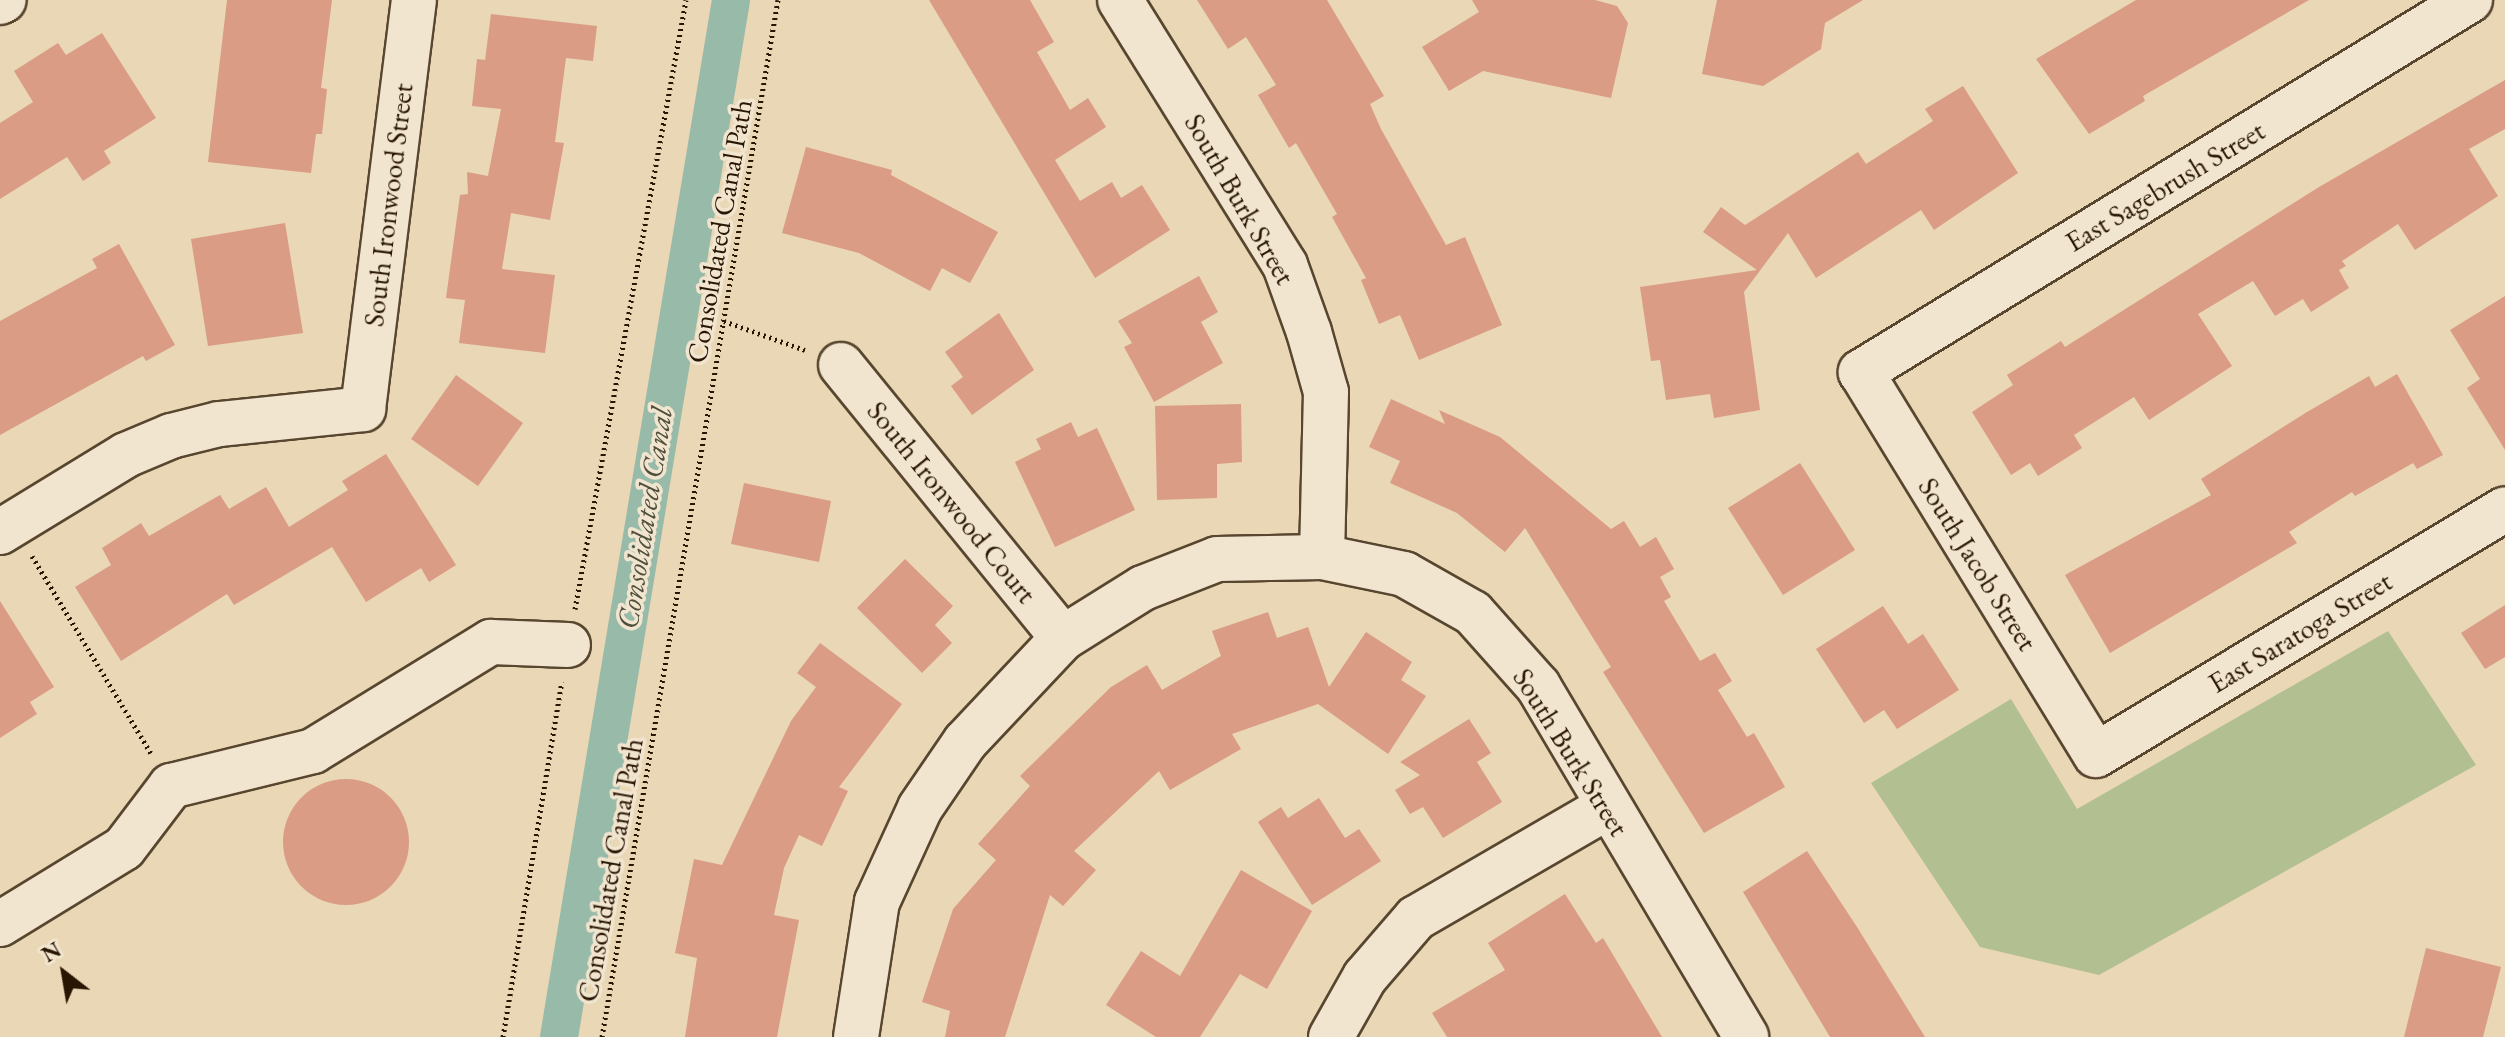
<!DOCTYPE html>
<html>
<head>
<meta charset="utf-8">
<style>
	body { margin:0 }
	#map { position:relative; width:2505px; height:1037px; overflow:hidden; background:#e9d7b5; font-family:"EB Garamond",serif }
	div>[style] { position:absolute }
	.green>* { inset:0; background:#b1bf91 }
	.canal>* { height:38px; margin:-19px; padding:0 19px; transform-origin:19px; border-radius:19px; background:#98baa9 }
	.building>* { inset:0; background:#da9c84 }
	.round { border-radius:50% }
	.path>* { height:5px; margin-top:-2.5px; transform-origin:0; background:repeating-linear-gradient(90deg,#281502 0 2px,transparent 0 6px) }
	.roads { filter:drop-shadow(2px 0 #58462f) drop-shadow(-2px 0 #58462f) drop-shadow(0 2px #58462f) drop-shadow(0 -2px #58462f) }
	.minor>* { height:44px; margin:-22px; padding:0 22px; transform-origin:22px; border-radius:22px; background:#f1e5cf }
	span { translate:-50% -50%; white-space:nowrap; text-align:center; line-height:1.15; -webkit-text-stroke:7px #f1e5cf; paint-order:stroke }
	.street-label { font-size:28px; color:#281502 }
	.water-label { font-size:30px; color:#4f4f3c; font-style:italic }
	.north { position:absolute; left:24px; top:933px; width:80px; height:80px; -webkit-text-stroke:6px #f1e5cf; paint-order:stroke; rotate:329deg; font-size:22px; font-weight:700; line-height:32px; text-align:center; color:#281502 }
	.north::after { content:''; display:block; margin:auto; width:28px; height:36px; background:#281502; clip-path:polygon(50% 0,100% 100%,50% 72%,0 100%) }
</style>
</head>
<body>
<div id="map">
	<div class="green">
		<i style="clip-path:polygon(2388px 631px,2476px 765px,2099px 975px,1980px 947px,1871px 783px,2011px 699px,2077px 809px)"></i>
	</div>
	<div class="canal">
		<i style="left:559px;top:1037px;width:1051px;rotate:-80.58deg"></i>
	</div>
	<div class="building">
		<i style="clip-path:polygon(227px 0,332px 0,321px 88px,327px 89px,322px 134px,316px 134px,311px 173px,208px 162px)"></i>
		<i style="clip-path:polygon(929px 0,1030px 0,1054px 42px,1037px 52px,1070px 110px,1088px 98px,1106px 127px,1055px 160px,1080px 201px,1112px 182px,1121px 198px,1142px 185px,1170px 230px,1095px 278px)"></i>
		<i style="clip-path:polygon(1197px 0,1327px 0,1384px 96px,1370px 104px,1381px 129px,1446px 245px,1465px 237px,1502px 325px,1419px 360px,1400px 315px,1379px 324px,1361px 280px,1366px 278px,1332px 217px,1337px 214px,1296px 143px,1289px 148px,1258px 95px,1276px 85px,1246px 37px,1228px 49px)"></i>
		<i style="clip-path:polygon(1472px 0,1595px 0,1617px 6px,1628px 23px,1611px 98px,1483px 71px,1449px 91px,1422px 47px,1479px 12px)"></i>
		<i style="clip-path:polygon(1717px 0,1863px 0,1825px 23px,1821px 49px,1763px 86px,1702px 74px)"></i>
		<i style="clip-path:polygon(2136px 0,2309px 0,2143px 96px,2145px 101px,2089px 134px,2036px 59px)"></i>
		<i style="clip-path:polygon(491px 14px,597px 26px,593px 61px,566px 58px,555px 142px,564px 143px,550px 220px,511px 213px,502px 269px,555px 275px,545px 353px,459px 343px,465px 300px,446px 298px,460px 195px,468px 194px,467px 172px,488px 176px,501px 109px,472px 106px,477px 59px,485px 60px)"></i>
		<i style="clip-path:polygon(102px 33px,156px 118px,104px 151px,111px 163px,83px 181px,67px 157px,0 199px,0 123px,33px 102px,14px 71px,58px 43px,66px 55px)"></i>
		<i style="clip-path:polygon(2505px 80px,2505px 129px,2469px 149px,2498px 196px,2415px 250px,2398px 224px,2342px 261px,2346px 266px,2339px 270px,2349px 288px,2311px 312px,2303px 299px,2275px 316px,2253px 281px,2198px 314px,2232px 366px,2149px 420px,2134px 397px,2074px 435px,2082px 448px,2038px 476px,2030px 463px,2011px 475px,1972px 412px,2013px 385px,2007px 375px,2061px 341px,2065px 347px,2319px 187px)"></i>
		<i style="clip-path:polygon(1963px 86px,2018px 173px,1934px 230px,1921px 210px,1816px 278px,1788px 233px,1744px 292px,1760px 410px,1714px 418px,1710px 394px,1666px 400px,1660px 360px,1651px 361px,1640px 287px,1757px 270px,1703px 232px,1721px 207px,1745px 225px,1858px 152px,1866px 164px,1933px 121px,1925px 109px)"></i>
		<i style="clip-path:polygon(806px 147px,892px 170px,891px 175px,998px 232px,970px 283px,942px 268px,930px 291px,859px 253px,782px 233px)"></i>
		<i style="clip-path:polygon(285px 223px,303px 333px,208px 346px,191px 239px)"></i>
		<i style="clip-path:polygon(119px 244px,175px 345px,146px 361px,143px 356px,0 435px,0 321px,97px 268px,92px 259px)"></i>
		<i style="clip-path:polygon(1199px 276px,1218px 312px,1201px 322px,1223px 363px,1154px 402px,1124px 347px,1132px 343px,1118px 321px)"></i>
		<i style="clip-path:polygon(2505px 296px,2505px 450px,2467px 388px,2480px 379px,2450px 330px)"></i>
		<i style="clip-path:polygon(999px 313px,1034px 370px,972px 415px,951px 386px,963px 377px,945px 352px)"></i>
		<i style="clip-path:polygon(2397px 374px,2443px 455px,2417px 469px,2413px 463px,2355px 496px,2352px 492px,2289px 532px,2297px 543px,2110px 653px,2065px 575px,2211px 495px,2201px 479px,2307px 412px,2369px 376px,2375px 387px)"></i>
		<i style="clip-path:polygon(456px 375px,523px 423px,478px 486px,411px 439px)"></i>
		<i style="clip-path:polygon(1391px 399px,1445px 424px,1439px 410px,1500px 437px,1611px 529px,1624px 521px,1640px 547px,1656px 537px,1674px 569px,1660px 577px,1671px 597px,1664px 601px,1700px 661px,1715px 653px,1732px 681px,1718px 690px,1747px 737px,1754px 733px,1785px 787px,1704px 833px,1603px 672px,1611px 667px,1525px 528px,1505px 552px,1457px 513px,1390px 483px,1400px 461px,1369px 447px)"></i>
		<i style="clip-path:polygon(1241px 404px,1242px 462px,1217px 464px,1217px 498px,1157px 500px,1155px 406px)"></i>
		<i style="clip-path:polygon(1071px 422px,1078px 437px,1097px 428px,1135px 510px,1055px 547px,1015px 462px,1041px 449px,1036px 439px)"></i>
		<i style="clip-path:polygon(386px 454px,456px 565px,429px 582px,421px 568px,366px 602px,332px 547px,234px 605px,227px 594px,121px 661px,75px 587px,111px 565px,102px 548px,141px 523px,149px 536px,220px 495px,229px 509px,266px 487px,289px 527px,348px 490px,342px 481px)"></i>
		<i style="clip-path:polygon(1800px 463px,1855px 550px,1783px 595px,1728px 508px)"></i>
		<i style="clip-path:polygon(744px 483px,831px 501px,819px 562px,731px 544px)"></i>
		<i style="clip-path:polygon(905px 559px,953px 606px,935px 625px,952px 643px,922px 673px,857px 608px)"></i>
		<i style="clip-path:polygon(0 601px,54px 687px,30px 702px,37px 714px,0 738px)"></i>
		<i style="clip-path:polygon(2505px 605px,2505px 657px,2485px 669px,2461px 633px)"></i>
		<i style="clip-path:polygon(1883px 606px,1908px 644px,1923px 634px,1959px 690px,1897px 729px,1884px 710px,1864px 723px,1816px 649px)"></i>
		<i style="clip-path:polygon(1268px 612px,1277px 638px,1308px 627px,1329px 687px,1366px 632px,1412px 662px,1401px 680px,1426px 696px,1388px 754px,1318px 704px,1232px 734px,1241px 749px,1170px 790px,1159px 771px,1074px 851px,1096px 870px,1063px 906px,1050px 895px,1005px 1037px,945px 1037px,950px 1011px,922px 1002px,953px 909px,996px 860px,978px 844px,1030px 786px,1020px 776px,1111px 687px,1147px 665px,1162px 690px,1221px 656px,1212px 631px)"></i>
		<i style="clip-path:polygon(820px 643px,902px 704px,839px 787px,848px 791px,822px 846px,799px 835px,784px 868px,774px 915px,799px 920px,777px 1037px,685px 1037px,697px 958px,675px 953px,694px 859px,722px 865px,791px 721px,816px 687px,797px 673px)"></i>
		<i style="clip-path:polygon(1469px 719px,1491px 753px,1477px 762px,1502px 802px,1443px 838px,1423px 807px,1410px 814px,1395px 790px,1420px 775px,1400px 762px)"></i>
		<i class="round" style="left:283px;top:779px;width:126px;height:126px"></i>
		<i style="clip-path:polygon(1319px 798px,1345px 838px,1359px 829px,1381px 861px,1312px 905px,1258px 822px,1281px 807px,1288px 818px)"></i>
		<i style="clip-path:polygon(1807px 851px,1857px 927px,1925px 1037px,1830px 1037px,1743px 892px)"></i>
		<i style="clip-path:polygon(1241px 870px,1312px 911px,1267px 989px,1240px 974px,1200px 1037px,1156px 1037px,1106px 1005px,1141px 951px,1180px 976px)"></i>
		<i style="clip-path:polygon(1565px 894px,1596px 943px,1603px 938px,1662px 1037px,1447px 1037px,1432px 1013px,1505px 970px,1488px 943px)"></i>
		<i style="clip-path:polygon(2426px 948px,2501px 967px,2483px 1037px,2404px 1037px)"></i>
	</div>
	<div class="path">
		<i style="left:724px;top:321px;width:86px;rotate:19.7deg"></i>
		<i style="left:32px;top:556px;width:230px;rotate:58.9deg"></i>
		<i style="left:575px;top:609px;width:619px;rotate:-79.67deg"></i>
		<i style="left:503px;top:1037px;width:360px;rotate:-80.6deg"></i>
		<i style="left:602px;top:1037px;width:1052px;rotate:-80.37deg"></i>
	</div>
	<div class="roads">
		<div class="minor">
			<i style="left:1120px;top:0;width:312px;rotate:58.1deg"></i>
			<i style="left:1285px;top:265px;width:71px;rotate:70.3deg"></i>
			<i style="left:1309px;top:332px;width:62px;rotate:74.2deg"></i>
			<i style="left:1326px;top:392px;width:165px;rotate:91.4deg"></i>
			<i style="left:2470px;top:0;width:714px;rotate:148.58deg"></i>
			<i style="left:1861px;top:372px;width:449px;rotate:58.5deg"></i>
			<i style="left:2096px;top:755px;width:477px;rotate:-31deg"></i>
			<i style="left:0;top:2px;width:4px;rotate:-27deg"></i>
			<i style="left:841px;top:365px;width:352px;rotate:50.9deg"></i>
			<i style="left:0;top:532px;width:148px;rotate:-31.4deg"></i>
			<i style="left:126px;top:455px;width:49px;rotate:-22.9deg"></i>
			<i style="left:171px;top:436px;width:49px;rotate:-14deg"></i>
			<i style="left:219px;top:424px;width:145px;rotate:-5.9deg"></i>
			<i style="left:363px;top:409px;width:412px;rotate:-82.9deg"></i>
			<i style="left:0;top:924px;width:145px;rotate:-31.5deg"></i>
			<i style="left:124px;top:848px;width:78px;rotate:-52.8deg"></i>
			<i style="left:171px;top:786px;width:146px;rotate:-13.8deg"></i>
			<i style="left:313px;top:751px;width:209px;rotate:-31.5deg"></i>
			<i style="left:491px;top:642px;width:77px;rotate:2.2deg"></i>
			<i style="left:856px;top:1037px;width:137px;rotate:-81.2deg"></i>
			<i style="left:877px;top:902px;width:103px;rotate:-65.4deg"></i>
			<i style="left:920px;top:808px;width:80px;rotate:-55.7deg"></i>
			<i style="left:965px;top:742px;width:143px;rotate:-46.7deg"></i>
			<i style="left:1063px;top:638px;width:94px;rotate:-32deg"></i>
			<i style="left:1143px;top:588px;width:79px;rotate:-21.4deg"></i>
			<i style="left:1217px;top:559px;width:105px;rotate:-1.1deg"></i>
			<i style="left:1322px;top:557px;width:84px;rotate:11.7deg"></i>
			<i style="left:1404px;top:574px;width:79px;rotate:29.5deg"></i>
			<i style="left:1473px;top:613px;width:98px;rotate:48.3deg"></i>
			<i style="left:1538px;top:686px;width:408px;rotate:59.3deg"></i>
			<i style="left:1331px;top:1037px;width:69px;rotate:-60.5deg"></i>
			<i style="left:1365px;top:977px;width:78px;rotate:-49.2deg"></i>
			<i style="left:1416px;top:918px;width:220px;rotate:-30.1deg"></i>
		</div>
	</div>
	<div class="street-label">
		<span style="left:2165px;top:186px;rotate:-31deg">East Sagebrush Street</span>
		<span style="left:1240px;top:199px;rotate:60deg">South Burk Street</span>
		<span style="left:388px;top:205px;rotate:-83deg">South Ironwood Street</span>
		<span style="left:719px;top:231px;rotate:-80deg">Consolidated Canal Path</span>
		<span style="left:952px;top:502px;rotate:51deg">South Ironwood Court</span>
		<span style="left:1978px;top:564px;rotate:58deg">South Jacob Street</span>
		<span style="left:2300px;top:632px;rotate:-31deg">East Saratoga Street</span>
		<span style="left:1571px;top:752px;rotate:58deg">South Burk Street</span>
		<span style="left:610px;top:870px;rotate:-80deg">Consolidated Canal Path</span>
	</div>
	<div class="water-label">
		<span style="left:645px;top:518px;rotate:-81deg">Consolidated Canal</span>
	</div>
	<div class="north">N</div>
</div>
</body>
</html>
